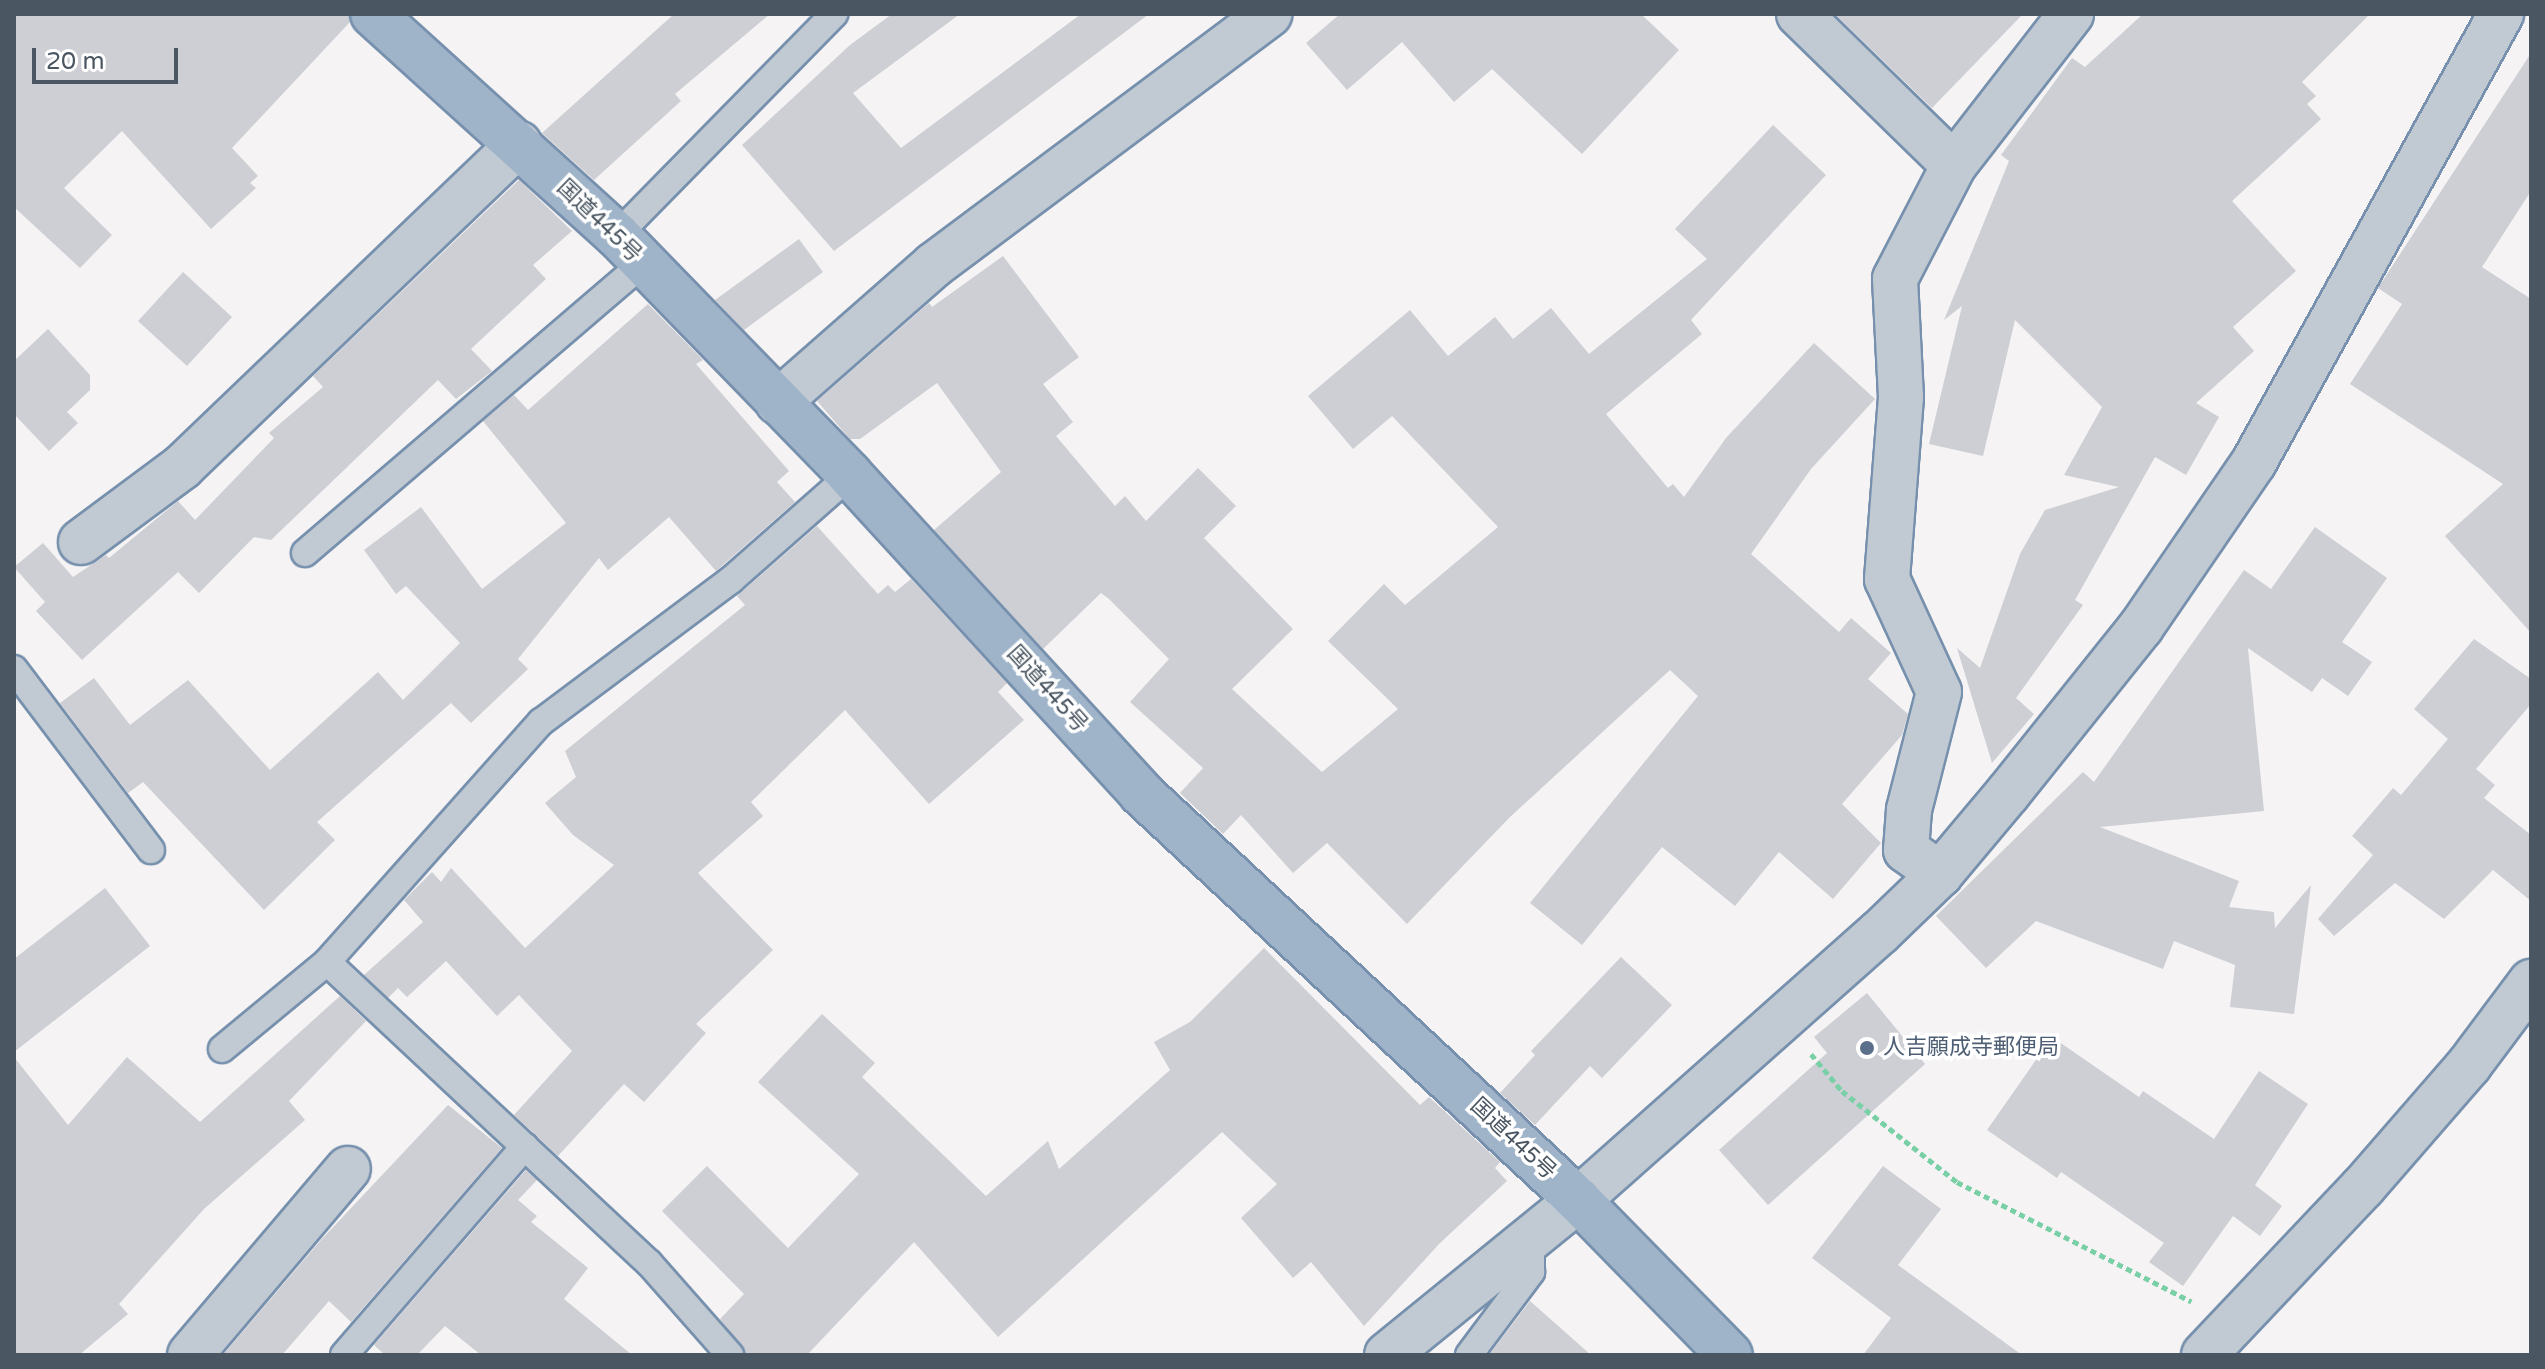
<!DOCTYPE html>
<html>
<head>
<meta charset="utf-8">
<style>
	body { margin:0 }
	#map { position:relative; width:2545px; height:1369px; overflow:hidden; background:#f5f3f3; font-family:"Varela Round","Noto Sans JP",sans-serif }
	div>[style] { position:absolute }
	.building>* { inset:0; background:#cdcfd5 }
	.path>* { height:5px; margin-top:-2.5px; transform-origin:0; background:repeating-linear-gradient(90deg,#7ad0a6 0 6px,transparent 0 10px) }
	.roads { filter:drop-shadow(2px 0 #7690ad) drop-shadow(-2px 0 #7690ad) drop-shadow(0 2px #7690ad) drop-shadow(0 -2px #7690ad) }
	.service>* { height:26px; margin:-13px; padding:0 13px; transform-origin:13px; border-radius:13px; background:#c1cad2 }
	.minor>* { height:44px; margin:-22px; padding:0 22px; transform-origin:22px; border-radius:22px; background:#c1cad2 }
	.tertiary>* { height:44px; margin:-22px; padding:0 22px; transform-origin:22px; border-radius:22px; background:#c1cad2 }
	.trunk>* { height:44px; margin:-22px; padding:0 22px; transform-origin:22px; border-radius:22px; background:#9fb4c9 }
	.dots>* { width:22px; height:22px; translate:-50% -50%; box-sizing:border-box; border:4px solid #fff; border-radius:50% }
	span { translate:-50% -50%; white-space:nowrap; text-align:center; line-height:1.15; -webkit-text-stroke:7px #fff; paint-order:stroke }
	.street-label { font-size:22px; color:#4a5661 }
	.service-label { font-size:22px; color:#4e5e75 }
	.left { translate:0 -50%; text-align:left }
	.frame { position:absolute; inset:0; border:16px solid #4a5661; pointer-events:none }
	.scale { position:absolute; left:32px; top:48px; width:146px; height:36px; box-sizing:border-box; border:4px solid #4a5661; border-top:0; padding-left:10px; font-size:24px; line-height:28px; white-space:nowrap; color:#4a5661; -webkit-text-stroke:6px #fff; paint-order:stroke }
</style>
</head>
<body>
<div id="map">
	<div class="building">
		<i style="clip-path:polygon(14px 14px,349px 14px,350px 22px,232px 148px,258px 176px,250px 183px,256px 188px,211px 229px,122px 131px,64px 188px,112px 235px,80px 268px,14px 207px)"></i>
		<i style="clip-path:polygon(674px 14px,770px 14px,675px 94px,681px 101px,594px 180px,542px 133px)"></i>
		<i style="clip-path:polygon(892px 14px,960px 14px,853px 93px,901px 148px,1081px 14px,1149px 14px,834px 251px,742px 145px,850px 45px)"></i>
		<i style="clip-path:polygon(1340px 14px,1641px 14px,1679px 50px,1582px 154px,1492px 69px,1454px 102px,1402px 42px,1347px 90px,1306px 43px)"></i>
		<i style="clip-path:polygon(1835px 14px,2023px 14px,1932px 108px)"></i>
		<i style="clip-path:polygon(2143px 14px,2370px 14px,2302px 82px,2316px 96px,2307px 104px,2321px 119px,2232px 201px,2296px 271px,2233px 327px,2254px 351px,2196px 403px,2219px 417px,2186px 475px,2155px 457px,2075px 600px,2083px 605px,2016px 698px,2034px 714px,1992px 763px,1957px 648px,1980px 668px,2020px 554px,2045px 510px,2119px 487px,2064px 475px,2102px 407px,2015px 320px,1983px 456px,1929px 444px,1962px 306px,1944px 320px,2009px 161px,2001px 155px,2072px 58px,2085px 67px)"></i>
		<i style="clip-path:polygon(2531px 53px,2531px 191px,2482px 267px,2531px 299px,2531px 633px,2445px 536px,2503px 484px,2350px 384px,2402px 304px,2378px 288px)"></i>
		<i style="clip-path:polygon(1773px 125px,1826px 175px,1691px 320px,1702px 334px,1606px 414px,1668px 488px,1673px 484px,1684px 497px,1726px 438px,1814px 343px,1875px 399px,1811px 469px,1751px 554px,1839px 632px,1851px 618px,1891px 653px,1868px 679px,1908px 714px,1902px 735px,1842px 804px,1881px 843px,1833px 899px,1779px 852px,1735px 906px,1662px 847px,1582px 945px,1530px 903px,1698px 696px,1670px 670px,1509px 818px,1407px 924px,1327px 843px,1293px 873px,1241px 815px,1223px 834px,1180px 793px,1203px 768px,1130px 702px,1169px 659px,1109px 599px,1101px 593px,1043px 649px,934px 530px,1001px 472px,937px 383px,860px 439px,850px 439px,817px 401px,929px 303px,932px 307px,1003px 256px,1079px 357px,1043px 384px,1073px 422px,1056px 436px,1115px 506px,1125px 496px,1146px 521px,1198px 468px,1236px 506px,1204px 538px,1293px 629px,1232px 689px,1322px 772px,1398px 709px,1328px 641px,1384px 584px,1405px 605px,1498px 527px,1392px 416px,1353px 449px,1308px 396px,1410px 310px,1448px 356px,1495px 317px,1513px 339px,1551px 308px,1589px 354px,1707px 259px,1675px 229px)"></i>
		<i style="clip-path:polygon(519px 180px,572px 231px,533px 265px,546px 279px,471px 349px,492px 371px,456px 399px,438px 380px,271px 540px,254px 537px,199px 593px,178px 572px,82px 660px,36px 611px,45px 602px,14px 567px,43px 543px,73px 577px,106px 555px,109px 558px,178px 501px,195px 520px,274px 438px,269px 433px,323px 387px,313px 376px)"></i>
		<i style="clip-path:polygon(799px 239px,823px 272px,744px 330px,715px 300px)"></i>
		<i style="clip-path:polygon(183px 272px,232px 317px,187px 366px,138px 321px)"></i>
		<i style="clip-path:polygon(648px 304px,703px 360px,696px 364px,789px 471px,777px 482px,795px 502px,716px 571px,669px 517px,608px 570px,599px 558px,518px 659px,528px 669px,471px 723px,451px 703px,317px 822px,335px 840px,264px 910px,143px 782px,128px 793px,60px 703px,94px 678px,130px 725px,188px 680px,270px 770px,378px 672px,403px 700px,460px 643px,406px 586px,396px 594px,364px 550px,421px 507px,482px 589px,566px 523px,483px 421px,514px 395px,528px 410px)"></i>
		<i style="clip-path:polygon(48px 329px,90px 375px,90px 390px,67px 412px,78px 423px,49px 451px,14px 414px,14px 361px)"></i>
		<i style="clip-path:polygon(817px 526px,878px 594px,888px 585px,895px 592px,911px 579px,1007px 683px,998px 692px,1024px 720px,929px 804px,845px 710px,751px 802px,763px 816px,698px 873px,773px 950px,696px 1024px,706px 1033px,644px 1102px,624px 1084px,558px 1156px,514px 1115px,572px 1051px,519px 995px,497px 1016px,446px 961px,407px 997px,398px 988px,388px 998px,364px 975px,423px 922px,404px 900px,432px 872px,441px 882px,451px 868px,525px 948px,614px 865px,573px 835px,545px 803px,576px 777px,565px 751px,745px 605px,737px 596px)"></i>
		<i style="clip-path:polygon(2315px 527px,2387px 578px,2342px 642px,2372px 662px,2348px 696px,2322px 678px,2312px 692px,2248px 648px,2264px 811px,2100px 827px,2239px 881px,2229px 907px,2274px 912px,2275px 928px,2311px 885px,2294px 1014px,2230px 1007px,2235px 965px,2174px 941px,2163px 969px,2036px 921px,1986px 968px,1936px 916px,2083px 772px,2094px 782px,2244px 570px,2271px 589px)"></i>
		<i style="clip-path:polygon(2474px 639px,2531px 679px,2531px 704px,2476px 769px,2495px 785px,2484px 798px,2531px 835px,2531px 901px,2493px 870px,2444px 919px,2395px 883px,2334px 936px,2318px 919px,2373px 855px,2352px 836px,2393px 788px,2401px 795px,2448px 739px,2414px 709px)"></i>
		<i style="clip-path:polygon(105px 888px,150px 946px,14px 1052px,14px 959px)"></i>
		<i style="clip-path:polygon(1264px 948px,1420px 1105px,1429px 1097px,1500px 1162px,1495px 1168px,1507px 1181px,1440px 1243px,1364px 1326px,1311px 1262px,1293px 1278px,1241px 1218px,1277px 1184px,1222px 1132px,998px 1337px,914px 1242px,807px 1355px,746px 1355px,720px 1319px,744px 1294px,662px 1211px,707px 1166px,788px 1248px,859px 1174px,758px 1082px,822px 1014px,875px 1063px,862px 1077px,986px 1196px,1048px 1141px,1059px 1169px,1170px 1070px,1154px 1042px,1190px 1022px)"></i>
		<i style="clip-path:polygon(1621px 957px,1672px 1005px,1602px 1078px,1590px 1066px,1535px 1125px,1500px 1093px,1535px 1055px,1531px 1051px)"></i>
		<i style="clip-path:polygon(1867px 993px,1925px 1064px,1768px 1205px,1719px 1150px,1827px 1053px,1814px 1037px)"></i>
		<i style="clip-path:polygon(340px 996px,366px 1021px,289px 1101px,305px 1120px,204px 1209px,119px 1304px,128px 1314px,79px 1355px,14px 1355px,14px 1057px,68px 1125px,127px 1057px,200px 1122px)"></i>
		<i style="clip-path:polygon(2052px 1037px,2139px 1097px,2143px 1091px,2214px 1139px,2259px 1071px,2308px 1104px,2255px 1185px,2282px 1206px,2260px 1236px,2233px 1216px,2183px 1286px,2149px 1262px,2164px 1243px,2061px 1172px,2057px 1178px,1987px 1130px)"></i>
		<i style="clip-path:polygon(448px 1105px,502px 1148px,351px 1322px,329px 1301px,282px 1355px,223px 1355px,321px 1240px)"></i>
		<i style="clip-path:polygon(1883px 1166px,1941px 1209px,1898px 1265px,2022px 1355px,1863px 1355px,1891px 1318px,1812px 1258px)"></i>
		<i style="clip-path:polygon(526px 1170px,537px 1180px,518px 1200px,537px 1216px,531px 1222px,588px 1268px,564px 1299px,632px 1355px,481px 1355px,445px 1326px,417px 1355px,385px 1355px,374px 1345px)"></i>
		<i style="clip-path:polygon(1530px 1301px,1591px 1355px,1489px 1355px)"></i>
	</div>
	<div class="path">
		<i style="left:1811px;top:1054px;width:48px;rotate:50deg"></i>
		<i style="left:1842px;top:1091px;width:147px;rotate:38.4deg"></i>
		<i style="left:1957px;top:1182px;width:263px;rotate:27deg"></i>
	</div>
	<div class="roads">
		<div class="service">
			<i style="left:617px;top:235px;width:310px;rotate:-45.5deg"></i>
			<i style="left:305px;top:553px;width:445px;rotate:-40.6deg"></i>
			<i style="left:14px;top:669px;width:227px;rotate:52.9deg"></i>
			<i style="left:327px;top:962px;width:441px;rotate:43.1deg"></i>
			<i style="left:649px;top:1263px;width:123px;rotate:48.6deg"></i>
			<i style="left:222px;top:1049px;width:136px;rotate:-39.6deg"></i>
			<i style="left:327px;top:962px;width:322px;rotate:-48.3deg"></i>
			<i style="left:541px;top:722px;width:237px;rotate:-36.8deg"></i>
			<i style="left:731px;top:580px;width:159px;rotate:-41.4deg"></i>
			<i style="left:344px;top:1355px;width:276px;rotate:-49.1deg"></i>
			<i style="left:1469px;top:1355px;width:104px;rotate:-53.2deg"></i>
			<i style="left:1531px;top:1272px;width:34px;rotate:-90deg"></i>
		</div>
		<div class="minor">
			<i style="left:1799px;top:14px;width:216px;rotate:44.3deg"></i>
			<i style="left:1954px;top:165px;width:128px;rotate:117.4deg"></i>
			<i style="left:1895px;top:279px;width:118px;rotate:87.1deg"></i>
			<i style="left:1901px;top:397px;width:183px;rotate:94.4deg"></i>
			<i style="left:1887px;top:579px;width:124px;rotate:65.3deg"></i>
			<i style="left:1939px;top:692px;width:122px;rotate:104.3deg"></i>
			<i style="left:1909px;top:810px;width:40px;rotate:94.3deg"></i>
			<i style="left:1906px;top:850px;width:42px;rotate:35.2deg"></i>
			<i style="left:1954px;top:165px;width:191px;rotate:-52.2deg"></i>
			<i style="left:778px;top:402px;width:208px;rotate:-41.3deg"></i>
			<i style="left:934px;top:265px;width:419px;rotate:-36.8deg"></i>
			<i style="left:81px;top:542px;width:126px;rotate:-36.6deg"></i>
			<i style="left:182px;top:467px;width:467px;rotate:-43.8deg"></i>
			<i style="left:190px;top:1355px;width:244px;rotate:-49.7deg"></i>
			<i style="left:2204px;top:1355px;width:231px;rotate:-46.6deg"></i>
			<i style="left:2363px;top:1187px;width:162px;rotate:-49deg"></i>
			<i style="left:2469px;top:1065px;width:104px;rotate:-53.2deg"></i>
		</div>
		<div class="tertiary">
			<i style="left:1387px;top:1355px;width:246px;rotate:-39.1deg"></i>
			<i style="left:1578px;top:1200px;width:402px;rotate:-41.6deg"></i>
			<i style="left:1879px;top:933px;width:85px;rotate:-44deg"></i>
			<i style="left:1940px;top:874px;width:106px;rotate:-50deg"></i>
			<i style="left:2008px;top:793px;width:213px;rotate:-51.3deg"></i>
			<i style="left:2141px;top:627px;width:200px;rotate:-55.6deg"></i>
			<i style="left:2254px;top:462px;width:512px;rotate:-61.13deg"></i>
		</div>
		<div class="trunk">
			<i style="left:373px;top:14px;width:329px;rotate:42.2deg"></i>
			<i style="left:617px;top:235px;width:334px;rotate:45.8deg"></i>
			<i style="left:850px;top:475px;width:431px;rotate:47.5deg"></i>
			<i style="left:1141px;top:793px;width:597px;rotate:42.96deg"></i>
			<i style="left:1578px;top:1200px;width:217px;rotate:45.6deg"></i>
		</div>
	</div>
	<div class="dots">
		<i style="left:1867px;top:1048px;background:#5c6f8a"></i>
	</div>
	<div class="street-label">
		<span style="left:599px;top:221px;rotate:44deg">国道445号</span>
		<span style="left:1047px;top:689px;rotate:48deg">国道445号</span>
		<span style="left:1513px;top:1139px;rotate:43deg">国道445号</span>
	</div>
	<div class="service-label">
		<span class="left" style="left:1883px;top:1048px">人吉願成寺郵便局</span>
	</div>
	<div class="frame"></div>
	<div class="scale">20 m</div>
</div>
</body>
</html>
